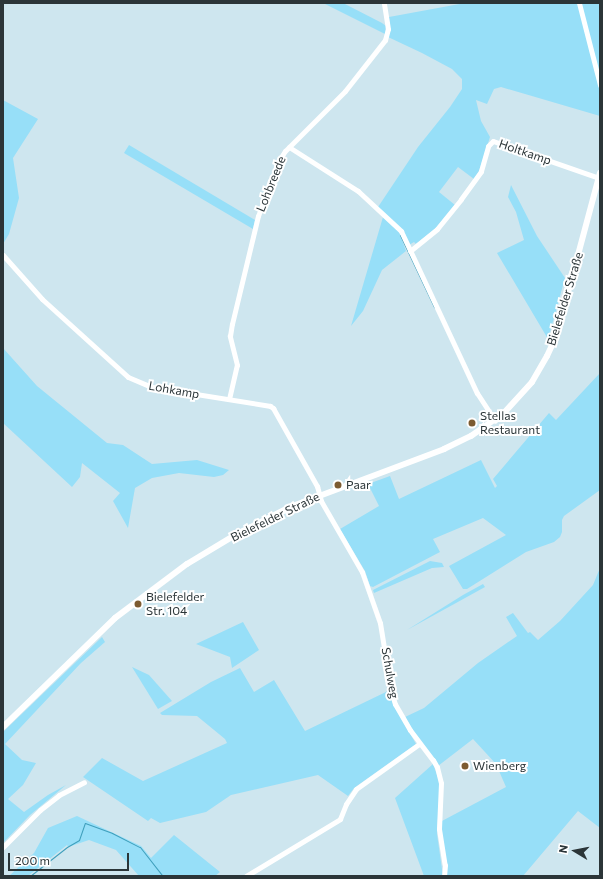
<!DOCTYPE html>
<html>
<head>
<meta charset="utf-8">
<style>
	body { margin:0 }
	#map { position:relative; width:603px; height:879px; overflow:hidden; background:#cee6ef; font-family:Commissioner,sans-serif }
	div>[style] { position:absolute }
	.green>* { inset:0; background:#97dff8 }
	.stream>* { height:1px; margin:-0.5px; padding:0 0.5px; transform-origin:0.5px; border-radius:0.5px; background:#3f9fbc }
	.minor>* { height:5px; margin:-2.5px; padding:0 2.5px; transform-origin:2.5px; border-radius:2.5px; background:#fff }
	.major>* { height:6px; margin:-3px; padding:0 3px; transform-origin:3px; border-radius:3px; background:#fff }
	.dots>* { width:11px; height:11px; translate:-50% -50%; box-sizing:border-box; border:2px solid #fff; border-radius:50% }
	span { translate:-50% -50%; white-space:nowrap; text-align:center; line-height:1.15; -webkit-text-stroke:4px #fff; paint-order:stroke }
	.street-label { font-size:12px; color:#2b3538 }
	.poi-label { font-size:12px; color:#2b3538 }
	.left { translate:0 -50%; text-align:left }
	.frame { position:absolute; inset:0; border:4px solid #2b3538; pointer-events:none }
	.north { position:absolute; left:555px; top:831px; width:40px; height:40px; -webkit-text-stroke:3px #fff; paint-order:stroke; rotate:280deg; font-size:11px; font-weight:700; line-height:16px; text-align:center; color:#2b3538 }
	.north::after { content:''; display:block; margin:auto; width:14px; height:18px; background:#2b3538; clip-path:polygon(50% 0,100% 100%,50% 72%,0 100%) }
	.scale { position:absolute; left:8px; top:853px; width:121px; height:18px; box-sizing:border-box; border:2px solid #2b3538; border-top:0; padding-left:5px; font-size:12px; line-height:14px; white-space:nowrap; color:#2b3538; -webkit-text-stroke:3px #fff; paint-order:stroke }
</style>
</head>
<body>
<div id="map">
	<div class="green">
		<i style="clip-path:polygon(323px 3px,343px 3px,382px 23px,386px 26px,385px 34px)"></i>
		<i style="clip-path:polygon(465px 3px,578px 3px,600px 90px,600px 116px,501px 87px,494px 89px,487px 104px,476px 100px,481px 121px,490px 137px,479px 171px,474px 179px,458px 167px,439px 192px,455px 205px,436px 228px,416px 244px,414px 242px,409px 245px,378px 207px,418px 147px,450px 107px,462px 89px,462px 79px,452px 69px,422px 53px,388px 37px,390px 29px,389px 17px)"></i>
		<i style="clip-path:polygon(581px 3px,600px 3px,600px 77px)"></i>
		<i style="clip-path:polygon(3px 100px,38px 119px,13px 158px,19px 198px,9px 234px,3px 244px)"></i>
		<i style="clip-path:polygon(129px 145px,255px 220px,253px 229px,124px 153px)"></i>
		<i style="clip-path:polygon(511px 185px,537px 236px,565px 278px,548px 339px,497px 253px,524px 240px,516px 212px,508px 197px)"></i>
		<i style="clip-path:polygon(383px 217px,399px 232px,406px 251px,382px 270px,363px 311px,351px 326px)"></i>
		<i style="clip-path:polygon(3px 348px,37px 386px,107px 443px,123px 445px,152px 464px,197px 460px,229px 470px,223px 475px,214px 477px,179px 473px,152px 478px,135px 488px,128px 528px,113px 501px,120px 493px,82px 463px,80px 477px,72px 487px,3px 423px)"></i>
		<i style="clip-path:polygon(600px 373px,600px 490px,564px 516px,562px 520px,562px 532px,560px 537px,554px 542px,526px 552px,467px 589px,463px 589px,449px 566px,506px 535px,483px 518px,433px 539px,440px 552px,373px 587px,370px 586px,365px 571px,340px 529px,379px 506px,368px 484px,390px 476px,399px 499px,481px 460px,495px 488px,497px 486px,493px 479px,549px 413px,556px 420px)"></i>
		<i style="clip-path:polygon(430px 561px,442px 563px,444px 567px,432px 568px,374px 593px,373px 590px)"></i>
		<i style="clip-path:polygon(600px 568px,600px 828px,578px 811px,523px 876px,446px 876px,440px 822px,506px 787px,496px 764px,473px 739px,438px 766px,415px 734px,405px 717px,424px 708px,478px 663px,517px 636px,506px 617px,513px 613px,528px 633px,530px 632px,538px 640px,560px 621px,593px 585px)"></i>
		<i style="clip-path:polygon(483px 584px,485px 587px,407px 630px,463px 595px)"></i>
		<i style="clip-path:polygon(243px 622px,259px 650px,232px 668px,230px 657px,196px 644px)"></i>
		<i style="clip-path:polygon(102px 637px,105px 642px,81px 663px,5px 744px,22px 760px,36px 763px,23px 785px,8px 799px,24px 812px,48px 795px,66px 785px,30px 815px,3px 843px,3px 732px)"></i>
		<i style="clip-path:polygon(132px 667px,149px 675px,172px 701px,158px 709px)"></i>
		<i style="clip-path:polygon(240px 668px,254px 692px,274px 680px,305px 731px,388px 691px,393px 704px,416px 744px,354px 788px,348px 796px,318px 775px,231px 795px,206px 812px,160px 823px,151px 818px,148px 821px,83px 777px,102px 758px,143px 781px,227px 743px,225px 739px,197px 716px,162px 715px,160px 713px,211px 682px)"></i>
		<i style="clip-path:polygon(433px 764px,440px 783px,437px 834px,443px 876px,424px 876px,395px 798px)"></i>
		<i style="clip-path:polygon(77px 816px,141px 846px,151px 858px,174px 835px,220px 872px,215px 876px,139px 876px,116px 850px,89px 840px,68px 847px,67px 845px,28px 876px,9px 876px,34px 853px,48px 828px)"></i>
	</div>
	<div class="stream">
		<i style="left:400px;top:235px;width:80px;rotate:64.7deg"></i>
		<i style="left:30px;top:876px;width:47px;rotate:-38.1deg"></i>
		<i style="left:67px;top:847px;width:14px;rotate:-30deg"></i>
		<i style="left:79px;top:840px;width:18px;rotate:-71deg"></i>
		<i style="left:85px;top:823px;width:29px;rotate:20deg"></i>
		<i style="left:112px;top:833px;width:31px;rotate:27deg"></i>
		<i style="left:140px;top:847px;width:37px;rotate:52deg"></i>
	</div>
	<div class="minor">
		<i style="left:579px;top:3px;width:85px;rotate:75.6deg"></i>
		<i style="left:289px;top:147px;width:82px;rotate:32.5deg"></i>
		<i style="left:358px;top:191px;width:59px;rotate:42.9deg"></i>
		<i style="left:401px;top:231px;width:179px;rotate:64.9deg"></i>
		<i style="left:477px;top:393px;width:33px;rotate:57deg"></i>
		<i style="left:410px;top:251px;width:35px;rotate:-39deg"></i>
		<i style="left:437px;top:229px;width:38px;rotate:-51deg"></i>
		<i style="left:461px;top:199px;width:34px;rotate:-54deg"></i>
		<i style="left:481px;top:171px;width:26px;rotate:-74deg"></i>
		<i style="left:488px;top:146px;width:7px;rotate:-45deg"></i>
		<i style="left:493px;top:141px;width:112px;rotate:19.2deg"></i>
		<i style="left:3px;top:255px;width:59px;rotate:48.4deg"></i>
		<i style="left:42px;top:299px;width:116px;rotate:42.2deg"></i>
		<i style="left:128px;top:377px;width:26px;rotate:23deg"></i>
		<i style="left:152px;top:387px;width:120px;rotate:9.1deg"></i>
		<i style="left:270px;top:406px;width:4px;rotate:34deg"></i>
		<i style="left:273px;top:408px;width:90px;rotate:60.6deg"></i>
		<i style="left:317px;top:486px;width:16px;rotate:75deg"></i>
		<i style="left:321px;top:501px;width:82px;rotate:60deg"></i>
		<i style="left:362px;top:572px;width:54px;rotate:70.6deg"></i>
		<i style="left:380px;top:623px;width:69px;rotate:80.8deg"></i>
		<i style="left:391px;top:691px;width:14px;rotate:73deg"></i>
		<i style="left:395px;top:704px;width:30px;rotate:60deg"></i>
		<i style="left:410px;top:730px;width:38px;rotate:53deg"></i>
		<i style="left:433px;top:760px;width:8px;rotate:60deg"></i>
		<i style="left:437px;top:767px;width:16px;rotate:76deg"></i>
		<i style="left:441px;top:783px;width:46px;rotate:92.5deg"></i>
		<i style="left:439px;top:829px;width:36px;rotate:81deg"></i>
		<i style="left:445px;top:865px;width:11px;rotate:95deg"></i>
		<i style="left:229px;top:399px;width:35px;rotate:-77deg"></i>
		<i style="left:237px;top:365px;width:30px;rotate:-104deg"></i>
		<i style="left:230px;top:336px;width:12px;rotate:-81deg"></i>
		<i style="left:232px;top:324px;width:111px;rotate:-76.5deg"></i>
		<i style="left:258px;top:216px;width:58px;rotate:-69.7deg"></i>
		<i style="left:278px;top:162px;width:13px;rotate:-58deg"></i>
		<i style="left:285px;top:151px;width:85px;rotate:-45deg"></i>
		<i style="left:345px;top:91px;width:65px;rotate:-51.9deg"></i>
		<i style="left:385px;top:40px;width:11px;rotate:-75deg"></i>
		<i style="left:388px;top:29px;width:26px;rotate:-99deg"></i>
		<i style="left:3px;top:847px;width:52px;rotate:-45deg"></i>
		<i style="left:40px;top:810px;width:24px;rotate:-38deg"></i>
		<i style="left:59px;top:795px;width:28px;rotate:-27deg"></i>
		<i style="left:246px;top:876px;width:110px;rotate:-31.2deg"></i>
		<i style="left:340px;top:819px;width:16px;rotate:-68deg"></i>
		<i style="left:346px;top:804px;width:18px;rotate:-56deg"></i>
		<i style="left:356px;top:789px;width:77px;rotate:-35.5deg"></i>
	</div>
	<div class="major">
		<i style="left:3px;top:727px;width:156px;rotate:-44.2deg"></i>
		<i style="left:115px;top:618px;width:90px;rotate:-36.9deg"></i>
		<i style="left:187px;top:564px;width:56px;rotate:-31.1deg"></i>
		<i style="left:235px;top:535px;width:62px;rotate:-27deg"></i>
		<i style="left:290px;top:507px;width:165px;rotate:-20.6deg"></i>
		<i style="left:444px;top:449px;width:30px;rotate:-26deg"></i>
		<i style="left:471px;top:436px;width:39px;rotate:-35deg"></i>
		<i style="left:503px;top:414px;width:43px;rotate:-47.8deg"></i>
		<i style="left:532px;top:382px;width:30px;rotate:-60deg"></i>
		<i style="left:547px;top:356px;width:21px;rotate:-65deg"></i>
		<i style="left:556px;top:337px;width:170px;rotate:-75deg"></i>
	</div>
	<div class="dots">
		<i style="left:472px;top:423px;background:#7c5b31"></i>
		<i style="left:338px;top:485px;background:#7c5b31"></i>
		<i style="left:138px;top:604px;background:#7c5b31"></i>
		<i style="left:465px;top:766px;background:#7c5b31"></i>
	</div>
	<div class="street-label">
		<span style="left:525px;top:152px;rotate:19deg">Holtkamp</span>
		<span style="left:271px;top:184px;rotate:-68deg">Lohbreede</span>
		<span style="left:565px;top:299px;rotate:-73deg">Bielefelder Straße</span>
		<span style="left:174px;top:390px;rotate:10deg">Lohkamp</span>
		<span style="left:275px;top:517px;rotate:-26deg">Bielefelder Straße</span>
		<span style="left:390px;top:673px;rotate:80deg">Schulweg</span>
	</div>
	<div class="poi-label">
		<span class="left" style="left:480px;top:423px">Stellas<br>Restaurant</span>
		<span class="left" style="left:346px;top:485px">Paar</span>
		<span class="left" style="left:146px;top:604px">Bielefelder<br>Str. 104</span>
		<span class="left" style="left:473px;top:766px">Wienberg</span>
	</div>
	<div class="frame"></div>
	<div class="north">N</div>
	<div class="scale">200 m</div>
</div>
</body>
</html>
